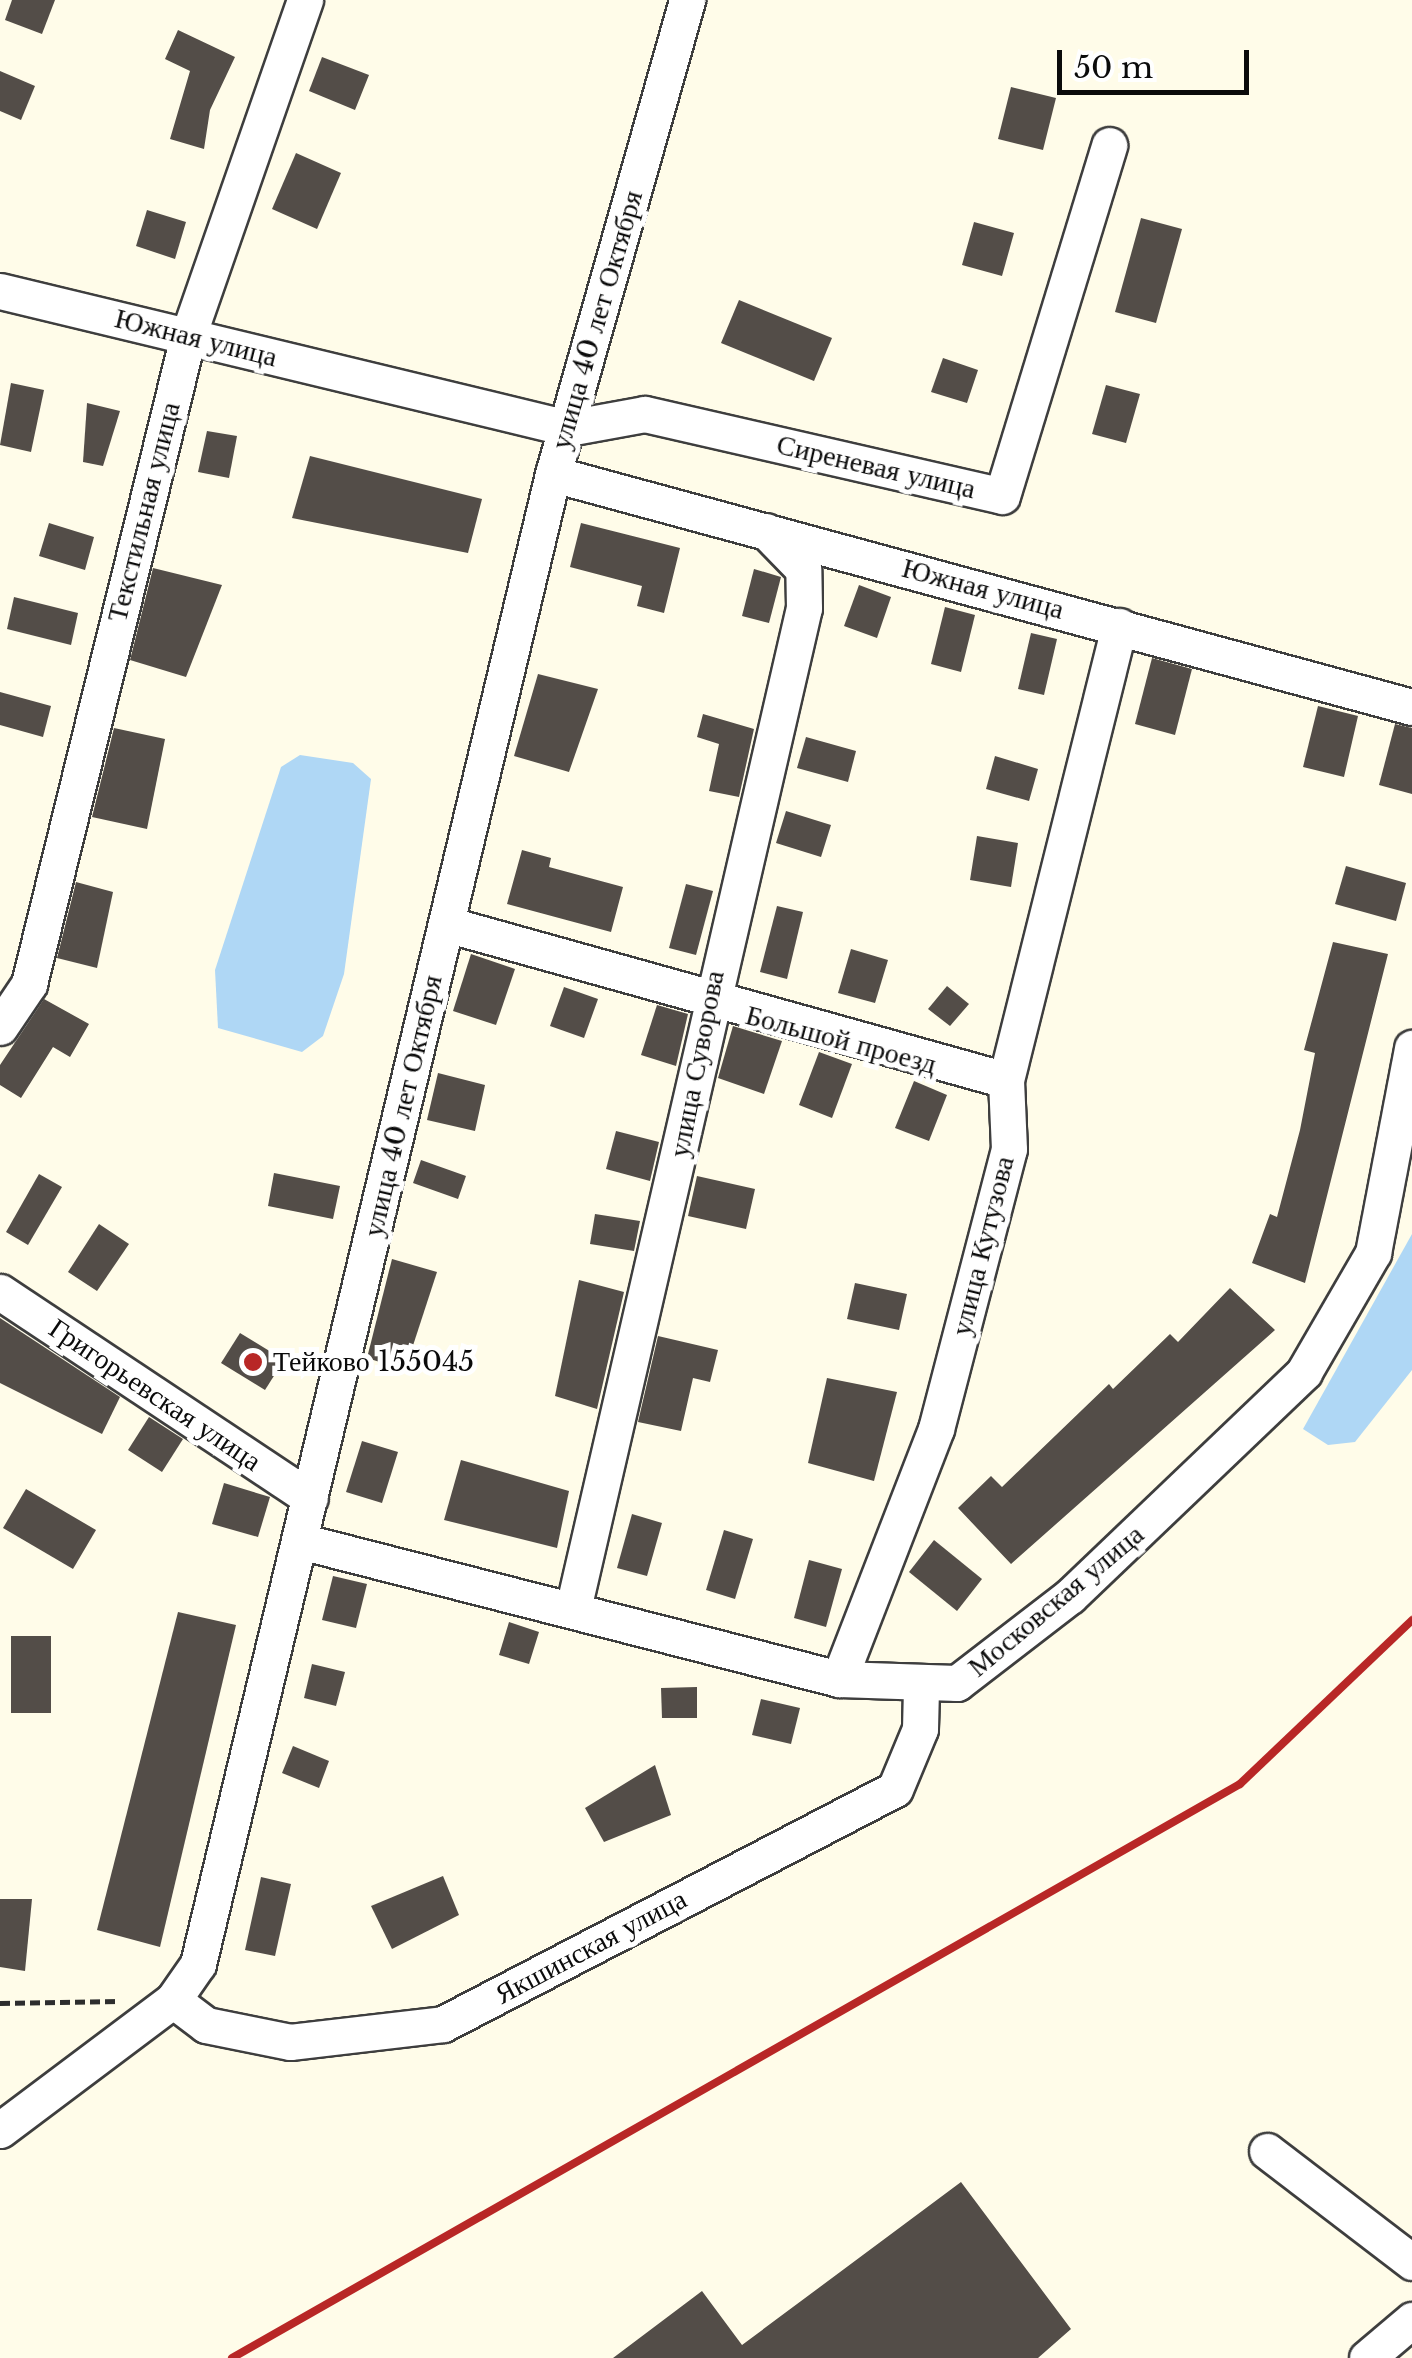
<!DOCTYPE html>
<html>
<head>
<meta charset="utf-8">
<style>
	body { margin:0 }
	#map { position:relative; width:1412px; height:2358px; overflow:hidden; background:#fffce9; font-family:"Libre Baskerville",serif }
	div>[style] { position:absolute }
	.water>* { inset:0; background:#afd7f5 }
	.building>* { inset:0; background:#534d48 }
	.path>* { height:5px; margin-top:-2.5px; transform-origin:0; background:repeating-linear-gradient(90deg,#2d2d2d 0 10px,transparent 0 15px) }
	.roads { filter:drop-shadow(2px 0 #3e3e3e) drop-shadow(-2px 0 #3e3e3e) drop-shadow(0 2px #3e3e3e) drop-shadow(0 -2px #3e3e3e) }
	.minor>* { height:35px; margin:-17.5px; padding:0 17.5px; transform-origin:17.5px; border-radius:17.5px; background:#fff }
	.rail>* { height:8px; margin:-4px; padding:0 4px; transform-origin:4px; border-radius:4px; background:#b82726 }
	.dots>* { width:28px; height:28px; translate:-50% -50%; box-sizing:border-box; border:5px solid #fff; border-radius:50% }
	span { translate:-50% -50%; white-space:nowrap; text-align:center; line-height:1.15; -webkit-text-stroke:10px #fff; paint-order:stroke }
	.street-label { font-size:28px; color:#0b0b0b }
	.poi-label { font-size:28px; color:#0b0b0b }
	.left { translate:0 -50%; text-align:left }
	.scale { position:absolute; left:1057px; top:50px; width:192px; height:45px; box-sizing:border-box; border:5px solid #0b0b0b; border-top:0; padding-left:12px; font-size:30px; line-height:35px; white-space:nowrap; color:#0b0b0b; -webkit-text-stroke:8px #fff; paint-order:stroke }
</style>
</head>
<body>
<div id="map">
	<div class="water">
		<i style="clip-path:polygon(300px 755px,353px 763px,371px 779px,344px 974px,323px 1036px,302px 1052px,218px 1028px,215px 970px,281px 767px)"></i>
		<i style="clip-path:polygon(1412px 1234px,1412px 1370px,1355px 1442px,1328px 1445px,1303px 1429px)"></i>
	</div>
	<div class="building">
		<i style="clip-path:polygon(12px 0,55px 0,42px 34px,5px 20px)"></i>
		<i style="clip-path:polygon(178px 30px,235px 57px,210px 110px,204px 149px,170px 139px,190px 71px,165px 59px)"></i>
		<i style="clip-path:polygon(322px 57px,369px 75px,355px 110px,309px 91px)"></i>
		<i style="clip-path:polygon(0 71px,35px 86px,21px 120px,0 111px)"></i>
		<i style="clip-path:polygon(1011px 87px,1056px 98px,1043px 150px,998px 139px)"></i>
		<i style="clip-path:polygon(296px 153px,341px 173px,317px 229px,272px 209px)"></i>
		<i style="clip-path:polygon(147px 210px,186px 222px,175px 259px,136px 246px)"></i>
		<i style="clip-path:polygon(1141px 218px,1182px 229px,1156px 323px,1115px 312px)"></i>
		<i style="clip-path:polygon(974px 222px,1014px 233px,1002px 276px,962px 265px)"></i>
		<i style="clip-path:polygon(739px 300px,832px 338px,814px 381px,721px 343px)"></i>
		<i style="clip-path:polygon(943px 358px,978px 370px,967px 403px,931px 392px)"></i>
		<i style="clip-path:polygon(11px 383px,44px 390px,31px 452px,0 445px)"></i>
		<i style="clip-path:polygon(1106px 385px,1140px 394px,1126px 443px,1092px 434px)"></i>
		<i style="clip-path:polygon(87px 403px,120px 411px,103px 466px,83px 462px)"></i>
		<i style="clip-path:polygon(207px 431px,237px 436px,229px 478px,198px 472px)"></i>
		<i style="clip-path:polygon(310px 456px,482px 499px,468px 553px,292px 518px)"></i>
		<i style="clip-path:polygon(49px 523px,94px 537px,85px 570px,39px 556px)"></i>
		<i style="clip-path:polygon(581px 523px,680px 548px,664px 613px,637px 606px,642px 586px,570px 567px)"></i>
		<i style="clip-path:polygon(153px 568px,222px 585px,186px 677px,130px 660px)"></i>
		<i style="clip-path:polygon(754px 569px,781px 577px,769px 623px,742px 616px)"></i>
		<i style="clip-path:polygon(859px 585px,891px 597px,877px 638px,844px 626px)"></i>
		<i style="clip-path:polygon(14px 597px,78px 613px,71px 645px,7px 629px)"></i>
		<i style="clip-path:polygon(945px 607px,975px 615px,961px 672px,931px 664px)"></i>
		<i style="clip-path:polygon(1031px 633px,1057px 639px,1044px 695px,1018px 689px)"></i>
		<i style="clip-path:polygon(1152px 658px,1192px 669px,1175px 735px,1135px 724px)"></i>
		<i style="clip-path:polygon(538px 674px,598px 689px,569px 772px,514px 756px)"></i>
		<i style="clip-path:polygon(0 692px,51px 706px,43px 737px,0 725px)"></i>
		<i style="clip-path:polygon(1318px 706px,1358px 716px,1344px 777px,1303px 767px)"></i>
		<i style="clip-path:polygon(703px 714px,754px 729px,739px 797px,709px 791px,719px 744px,697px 737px)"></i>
		<i style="clip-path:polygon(1395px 724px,1412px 728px,1412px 794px,1379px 785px)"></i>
		<i style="clip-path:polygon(114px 728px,165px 739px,147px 829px,92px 817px)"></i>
		<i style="clip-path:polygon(806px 737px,856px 751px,848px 782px,797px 768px)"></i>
		<i style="clip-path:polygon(995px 756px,1038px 769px,1029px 801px,986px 789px)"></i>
		<i style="clip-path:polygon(786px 811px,831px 825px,821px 857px,776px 843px)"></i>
		<i style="clip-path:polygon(977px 836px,1018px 843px,1011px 887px,970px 880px)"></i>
		<i style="clip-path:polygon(522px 850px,551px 858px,549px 867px,623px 887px,611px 932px,507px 904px)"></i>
		<i style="clip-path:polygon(1346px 866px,1406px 883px,1396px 921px,1335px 904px)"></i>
		<i style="clip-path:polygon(76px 882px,113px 892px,97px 968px,57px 958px)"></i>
		<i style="clip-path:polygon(686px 884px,713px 891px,696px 955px,669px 948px)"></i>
		<i style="clip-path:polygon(777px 906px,803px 912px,787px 979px,760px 972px)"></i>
		<i style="clip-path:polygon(1333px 942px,1388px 954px,1305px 1283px,1252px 1263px,1270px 1214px,1277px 1217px,1300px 1130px,1315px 1053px,1304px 1050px)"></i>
		<i style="clip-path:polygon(851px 949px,888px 960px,875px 1003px,838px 993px)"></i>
		<i style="clip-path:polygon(471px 954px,515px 969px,496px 1025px,453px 1011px)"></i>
		<i style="clip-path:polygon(947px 986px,969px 1004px,950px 1026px,928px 1009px)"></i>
		<i style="clip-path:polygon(564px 987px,598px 999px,584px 1038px,550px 1026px)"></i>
		<i style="clip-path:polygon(44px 999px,89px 1024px,70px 1057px,53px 1047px,21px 1098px,0 1085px,0 1065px)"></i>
		<i style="clip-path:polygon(657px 1005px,688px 1014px,676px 1066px,641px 1055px)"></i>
		<i style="clip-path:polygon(733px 1026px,782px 1041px,764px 1094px,718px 1078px)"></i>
		<i style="clip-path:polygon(819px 1052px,852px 1064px,832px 1118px,799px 1105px)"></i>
		<i style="clip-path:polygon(438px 1073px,485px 1085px,475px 1131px,427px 1120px)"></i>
		<i style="clip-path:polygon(914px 1081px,947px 1095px,929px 1141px,895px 1128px)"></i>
		<i style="clip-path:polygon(616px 1131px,659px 1142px,650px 1181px,606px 1169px)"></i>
		<i style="clip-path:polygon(421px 1160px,466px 1176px,458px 1199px,413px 1183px)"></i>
		<i style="clip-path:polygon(274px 1173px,340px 1186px,333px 1219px,268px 1206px)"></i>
		<i style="clip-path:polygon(39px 1174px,62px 1187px,28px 1245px,6px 1232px)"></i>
		<i style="clip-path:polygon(697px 1176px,755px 1189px,746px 1229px,688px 1216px)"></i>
		<i style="clip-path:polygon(595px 1214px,640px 1221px,634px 1251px,590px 1244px)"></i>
		<i style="clip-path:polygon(99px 1224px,129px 1244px,97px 1291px,68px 1272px)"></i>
		<i style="clip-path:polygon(392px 1259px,437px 1272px,405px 1370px,367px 1358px)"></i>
		<i style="clip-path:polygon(579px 1280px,624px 1292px,597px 1409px,555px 1396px)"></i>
		<i style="clip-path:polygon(855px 1283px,907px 1294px,899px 1330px,847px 1319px)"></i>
		<i style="clip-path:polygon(1230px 1288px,1275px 1330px,1011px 1564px,958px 1508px,991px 1476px,1002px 1487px,1109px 1384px,1113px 1389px,1170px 1334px,1178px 1342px)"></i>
		<i style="clip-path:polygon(0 1318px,120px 1397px,102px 1434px,0 1383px)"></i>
		<i style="clip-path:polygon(240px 1333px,284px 1360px,265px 1390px,221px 1363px)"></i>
		<i style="clip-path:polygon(658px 1336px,718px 1350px,710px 1382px,693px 1378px,681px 1431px,638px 1422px)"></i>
		<i style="clip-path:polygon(827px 1378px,897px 1392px,874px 1481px,808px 1463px)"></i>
		<i style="clip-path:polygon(149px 1417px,183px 1439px,162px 1472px,128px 1450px)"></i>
		<i style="clip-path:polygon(362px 1441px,398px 1452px,382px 1503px,346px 1492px)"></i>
		<i style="clip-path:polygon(461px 1460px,569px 1491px,557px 1548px,444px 1520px)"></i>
		<i style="clip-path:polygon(224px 1483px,270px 1497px,258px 1537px,212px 1524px)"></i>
		<i style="clip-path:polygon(26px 1489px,96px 1530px,73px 1569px,3px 1528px)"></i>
		<i style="clip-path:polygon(632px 1514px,662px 1523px,647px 1576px,617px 1568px)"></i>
		<i style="clip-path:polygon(724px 1530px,753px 1539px,735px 1599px,706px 1590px)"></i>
		<i style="clip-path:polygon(934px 1540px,982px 1579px,957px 1611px,909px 1572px)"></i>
		<i style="clip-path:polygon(809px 1560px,842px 1569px,826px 1627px,794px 1618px)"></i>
		<i style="clip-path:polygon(333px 1576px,367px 1584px,356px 1628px,322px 1620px)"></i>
		<i style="clip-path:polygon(178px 1612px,236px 1625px,160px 1947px,97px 1930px)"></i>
		<i style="clip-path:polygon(509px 1622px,539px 1632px,529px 1664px,499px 1655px)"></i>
		<i style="clip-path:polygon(11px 1636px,51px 1636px,51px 1713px,11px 1713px)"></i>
		<i style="clip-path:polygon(312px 1664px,345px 1672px,336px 1706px,304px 1698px)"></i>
		<i style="clip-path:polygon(697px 1687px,697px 1718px,662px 1718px,661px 1688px)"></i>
		<i style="clip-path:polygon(761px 1699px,800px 1708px,791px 1744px,752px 1735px)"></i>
		<i style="clip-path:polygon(293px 1746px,329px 1761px,319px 1788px,282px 1773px)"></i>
		<i style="clip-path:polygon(655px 1765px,671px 1815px,604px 1842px,585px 1808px)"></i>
		<i style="clip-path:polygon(443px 1876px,459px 1915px,392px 1949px,371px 1906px)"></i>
		<i style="clip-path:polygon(261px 1877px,291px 1884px,275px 1956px,245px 1950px)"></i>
		<i style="clip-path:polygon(0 1899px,32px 1899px,25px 1971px,0 1967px)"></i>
		<i style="clip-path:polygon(961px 2182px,1071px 2329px,1038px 2358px,613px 2358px,702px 2291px,742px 2345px)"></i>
	</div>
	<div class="path">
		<i style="left:0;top:2003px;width:120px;rotate:-1deg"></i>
	</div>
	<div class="roads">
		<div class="minor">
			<i style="left:0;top:291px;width:584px;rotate:13.56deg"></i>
			<i style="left:568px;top:428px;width:78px;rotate:-10.3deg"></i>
			<i style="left:645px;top:414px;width:366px;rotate:12.9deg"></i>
			<i style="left:1002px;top:496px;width:367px;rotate:-73deg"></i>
			<i style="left:553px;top:474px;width:890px;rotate:15.18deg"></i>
			<i style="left:446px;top:924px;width:581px;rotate:15.57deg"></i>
			<i style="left:0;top:1027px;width:52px;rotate:-56deg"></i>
			<i style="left:29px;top:984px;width:667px;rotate:-76.21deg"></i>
			<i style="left:188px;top:336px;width:356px;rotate:-70.8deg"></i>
			<i style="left:0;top:1292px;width:372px;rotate:33.6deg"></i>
			<i style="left:300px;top:1541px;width:556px;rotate:14.36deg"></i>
			<i style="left:839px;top:1679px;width:118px;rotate:1.9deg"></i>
			<i style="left:957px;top:1683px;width:143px;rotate:-37.6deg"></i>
			<i style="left:1070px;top:1596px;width:324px;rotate:-43.7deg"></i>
			<i style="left:1304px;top:1372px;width:138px;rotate:-59.9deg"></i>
			<i style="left:1373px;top:1253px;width:209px;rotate:-79.2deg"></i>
			<i style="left:573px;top:1609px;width:1027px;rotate:-77.01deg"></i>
			<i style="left:804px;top:608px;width:39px;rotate:-91deg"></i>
			<i style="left:803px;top:569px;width:53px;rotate:-134.2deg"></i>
			<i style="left:839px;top:1679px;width:268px;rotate:-68.8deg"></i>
			<i style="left:936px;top:1429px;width:289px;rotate:-75.4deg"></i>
			<i style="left:1009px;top:1149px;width:69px;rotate:-92.5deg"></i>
			<i style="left:1006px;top:1080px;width:468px;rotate:-76deg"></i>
			<i style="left:173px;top:2000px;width:41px;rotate:37.1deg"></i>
			<i style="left:206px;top:2025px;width:86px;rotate:11.4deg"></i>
			<i style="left:290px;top:2042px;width:154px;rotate:-6.7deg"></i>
			<i style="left:443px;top:2024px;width:509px;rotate:-27.47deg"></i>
			<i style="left:895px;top:1789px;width:65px;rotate:-67.4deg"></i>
			<i style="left:920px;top:1729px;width:41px;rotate:-88.6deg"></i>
			<i style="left:0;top:2130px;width:216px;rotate:-36.9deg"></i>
			<i style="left:173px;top:2000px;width:44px;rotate:-55.2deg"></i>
			<i style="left:198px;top:1964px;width:1532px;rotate:-76.6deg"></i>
			<i style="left:553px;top:474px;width:493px;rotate:-74.2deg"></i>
			<i style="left:1267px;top:2151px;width:183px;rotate:37.4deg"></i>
			<i style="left:1367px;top:2358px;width:59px;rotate:-40.2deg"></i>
		</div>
	</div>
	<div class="rail">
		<i style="left:232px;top:2358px;width:1160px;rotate:-29.66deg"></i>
		<i style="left:1240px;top:1784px;width:238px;rotate:-43.6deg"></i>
	</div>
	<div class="dots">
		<i style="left:253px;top:1362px;background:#b82726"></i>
	</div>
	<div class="street-label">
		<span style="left:597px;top:320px;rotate:-74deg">улица 40 лет Октября</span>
		<span style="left:196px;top:338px;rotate:14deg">Южная улица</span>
		<span style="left:876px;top:467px;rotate:13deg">Сиреневая улица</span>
		<span style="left:144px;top:512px;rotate:-76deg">Текстильная улица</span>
		<span style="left:983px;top:589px;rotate:15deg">Южная улица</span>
		<span style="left:841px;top:1040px;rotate:15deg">Большой проезд</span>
		<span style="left:697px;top:1064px;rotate:-79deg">улица Суворова</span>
		<span style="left:403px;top:1106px;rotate:-77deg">улица 40 лет Октября</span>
		<span style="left:983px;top:1246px;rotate:-76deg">улица Кутузова</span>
		<span style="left:155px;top:1395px;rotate:34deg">Григорьевская улица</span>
		<span style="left:1056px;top:1601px;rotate:-40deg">Московская улица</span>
		<span style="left:591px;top:1947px;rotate:-28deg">Якшинская улица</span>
	</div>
	<div class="poi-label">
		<span class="left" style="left:273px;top:1362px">Тейково 155045</span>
	</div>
	<div class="scale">50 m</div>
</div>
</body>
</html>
